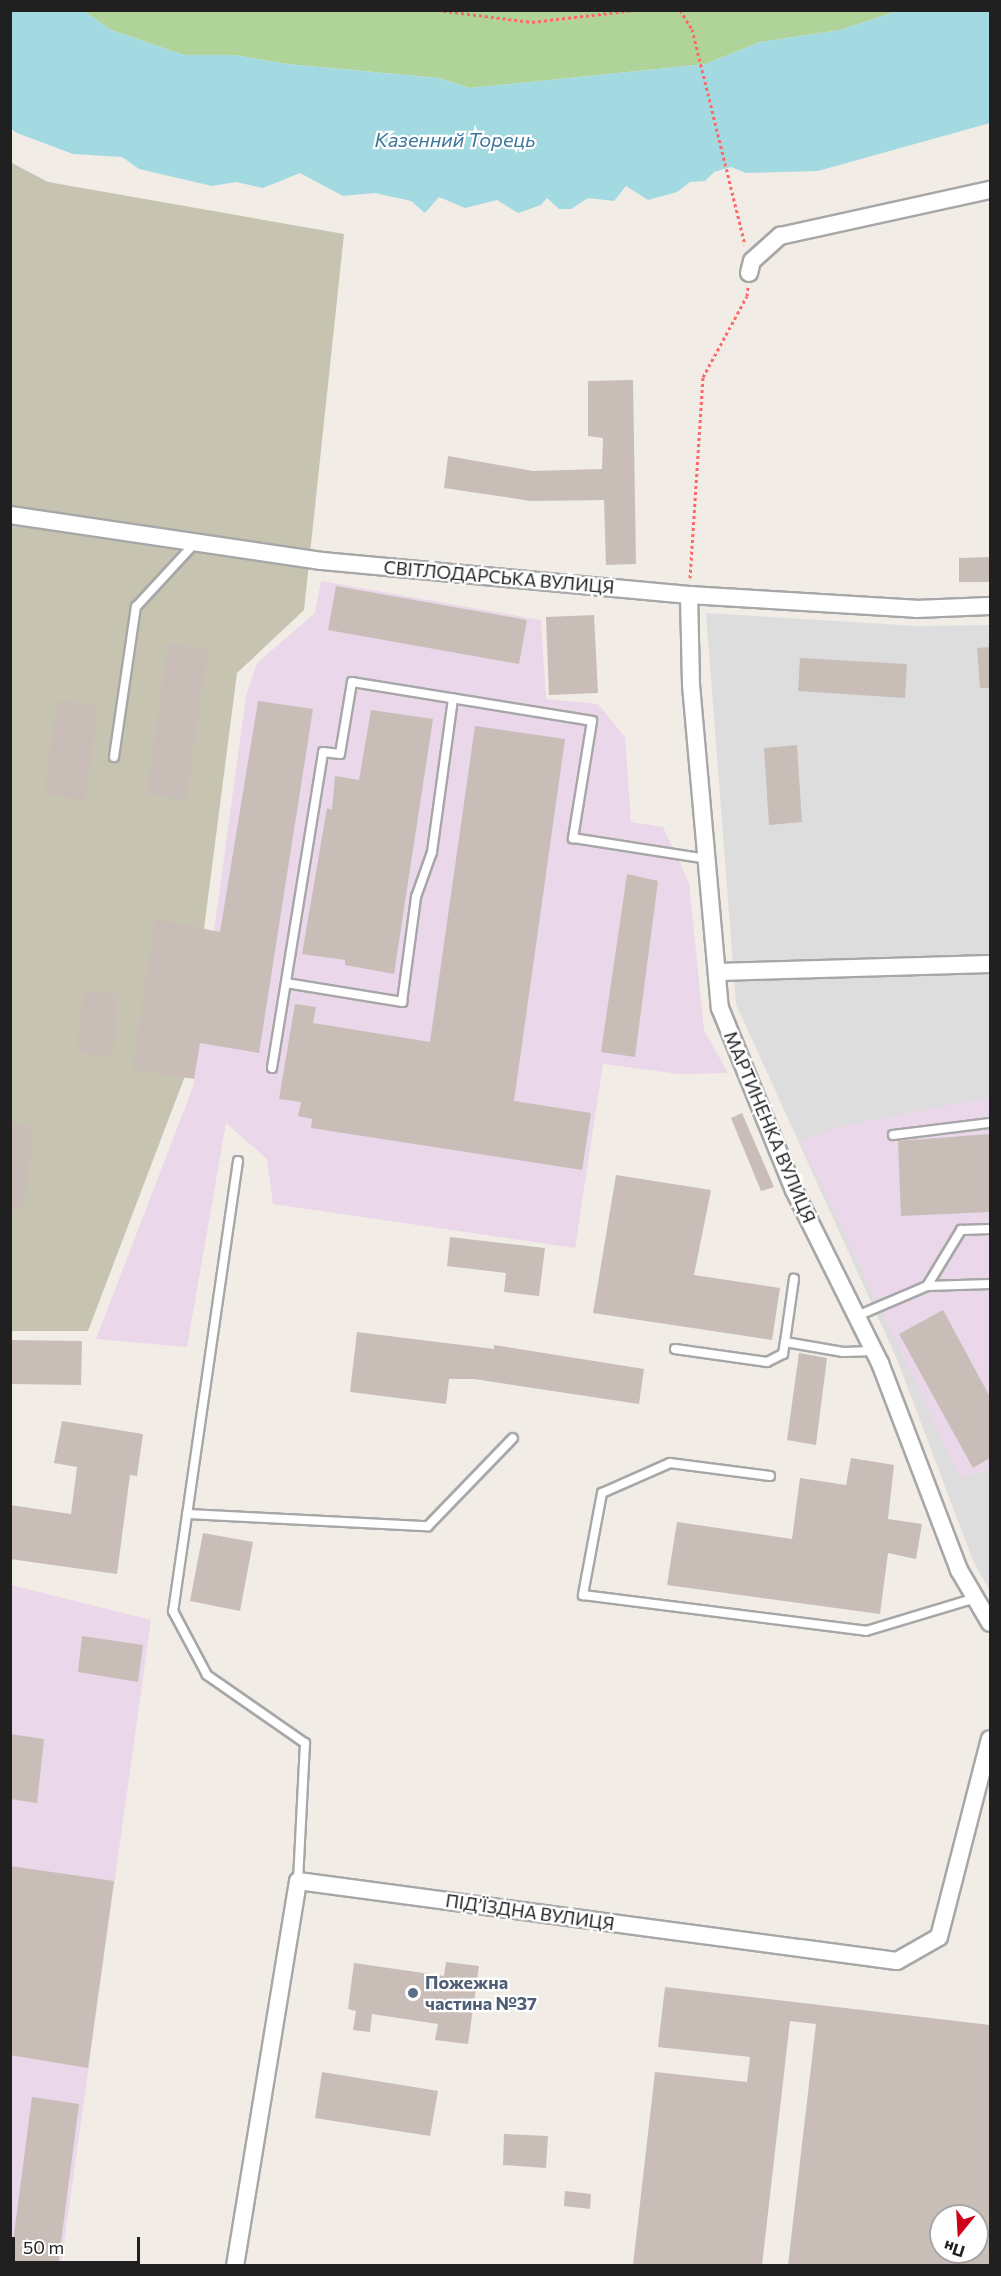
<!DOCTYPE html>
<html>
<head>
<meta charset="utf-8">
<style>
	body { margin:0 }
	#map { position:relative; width:1001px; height:2276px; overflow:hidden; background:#f1ece5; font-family:Commissioner,sans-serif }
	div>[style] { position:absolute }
	.residential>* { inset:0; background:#dedddd }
	.industrial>* { inset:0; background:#ead7e9 }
	.construction>* { inset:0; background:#c6c4b0 }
	.forest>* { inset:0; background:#afd398 }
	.water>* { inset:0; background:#a3dae1 }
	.building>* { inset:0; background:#c9bdb8 }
	.path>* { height:3px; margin-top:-1.5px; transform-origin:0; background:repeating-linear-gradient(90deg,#ff6869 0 3px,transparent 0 6px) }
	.roads { filter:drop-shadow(2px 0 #a7a7a7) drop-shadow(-2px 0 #a7a7a7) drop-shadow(0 2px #a7a7a7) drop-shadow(0 -2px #a7a7a7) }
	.lane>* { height:8px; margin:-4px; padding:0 4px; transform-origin:4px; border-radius:4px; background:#fff }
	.street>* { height:16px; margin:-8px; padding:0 8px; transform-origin:8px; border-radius:8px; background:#fff }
	.dots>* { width:16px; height:16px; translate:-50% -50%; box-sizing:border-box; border:3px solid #fff; border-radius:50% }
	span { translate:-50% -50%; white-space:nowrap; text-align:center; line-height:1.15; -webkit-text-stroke:4.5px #fff; paint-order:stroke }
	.street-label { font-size:18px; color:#202020 }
	.service-label { font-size:18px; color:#4e5e75; font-weight:700 }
	.left { translate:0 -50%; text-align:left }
	.water-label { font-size:20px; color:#3d789d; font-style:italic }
	.frame { position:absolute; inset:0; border:12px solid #202020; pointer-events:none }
	.north { position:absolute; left:929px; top:2204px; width:60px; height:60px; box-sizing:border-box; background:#fff; border:2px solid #a6a6a6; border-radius:50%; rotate:198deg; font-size:16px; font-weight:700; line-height:24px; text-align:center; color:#202020 }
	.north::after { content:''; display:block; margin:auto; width:21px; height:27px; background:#cf0017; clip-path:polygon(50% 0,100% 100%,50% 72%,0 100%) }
	.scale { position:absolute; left:12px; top:2237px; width:128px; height:27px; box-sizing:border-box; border:3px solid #202020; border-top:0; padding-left:8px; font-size:18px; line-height:21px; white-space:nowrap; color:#202020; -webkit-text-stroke:4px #fff; paint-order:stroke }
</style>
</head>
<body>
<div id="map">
	<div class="residential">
		<i style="clip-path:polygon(706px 613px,917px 626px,990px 625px,990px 1591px,974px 1563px,896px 1357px,736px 1004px)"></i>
	</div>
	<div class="industrial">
		<i style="clip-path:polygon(321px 581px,541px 620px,546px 699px,598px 704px,625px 737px,631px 822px,663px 827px,689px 883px,704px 1030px,728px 1073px,679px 1074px,603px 1064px,575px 1248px,273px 1204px,267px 1159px,226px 1123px,187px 1347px,96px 1339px,193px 1087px,246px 696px,257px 663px,315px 613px)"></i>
		<i style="clip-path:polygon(990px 1097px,990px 1469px,961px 1478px,800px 1141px,843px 1126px)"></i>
		<i style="clip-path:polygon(11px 1585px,151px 1620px,61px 2265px,11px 2266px)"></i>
	</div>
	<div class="construction">
		<i style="clip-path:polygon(10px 162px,48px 182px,344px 234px,304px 610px,237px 673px,185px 1076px,88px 1331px,11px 1331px)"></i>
	</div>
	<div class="forest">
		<i style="clip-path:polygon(84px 11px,898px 11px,840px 30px,760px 42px,706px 64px,470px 88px,438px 78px,287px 64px,233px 55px,184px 55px,111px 30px)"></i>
	</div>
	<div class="water">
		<i style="clip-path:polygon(10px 11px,84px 11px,111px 30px,184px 55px,233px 55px,287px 64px,438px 78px,470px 88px,706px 64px,760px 42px,840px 30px,898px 11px,990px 11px,990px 123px,818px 171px,746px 173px,731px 167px,714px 172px,705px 181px,690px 182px,677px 192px,648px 200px,626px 186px,614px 201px,588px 198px,571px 209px,559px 209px,547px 198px,541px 205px,518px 213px,497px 200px,465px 208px,439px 197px,425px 213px,411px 201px,375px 193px,343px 196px,300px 173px,263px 188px,236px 182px,212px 186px,139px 169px,122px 157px,73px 154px,17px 133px,10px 128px)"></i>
	</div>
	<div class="building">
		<i style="clip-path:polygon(633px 380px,636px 564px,606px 565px,604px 500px,531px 501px,444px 488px,448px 456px,533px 471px,602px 469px,603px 438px,588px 436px,588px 381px)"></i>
		<i style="clip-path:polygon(990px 557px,990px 582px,959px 582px,959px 558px)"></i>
		<i style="clip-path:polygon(336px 586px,527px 620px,519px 664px,328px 630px)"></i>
		<i style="clip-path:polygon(594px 615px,598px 693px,549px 695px,546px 617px)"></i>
		<i style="clip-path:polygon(168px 643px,208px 650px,186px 800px,146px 794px)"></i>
		<i style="clip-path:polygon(990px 647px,990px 688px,980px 688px,977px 648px)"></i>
		<i style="clip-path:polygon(800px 658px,907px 664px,905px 698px,798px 691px)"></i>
		<i style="clip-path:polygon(57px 700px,99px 706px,85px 800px,44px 794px)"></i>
		<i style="clip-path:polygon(258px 701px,313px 709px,259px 1053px,200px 1043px,194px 1079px,132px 1070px,155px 919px,220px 932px)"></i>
		<i style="clip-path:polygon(371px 710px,433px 719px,394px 974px,345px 965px,345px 960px,302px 954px,327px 808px,332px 810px,335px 776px,359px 780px)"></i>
		<i style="clip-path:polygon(475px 726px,565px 739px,514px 1101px,591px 1113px,582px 1170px,311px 1128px,312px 1119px,298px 1116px,301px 1102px,279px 1099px,295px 1004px,316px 1007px,313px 1023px,430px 1042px)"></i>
		<i style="clip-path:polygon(797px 745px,802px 822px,769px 825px,764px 748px)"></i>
		<i style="clip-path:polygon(627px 874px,658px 881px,635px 1057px,601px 1052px)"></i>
		<i style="clip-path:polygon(84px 991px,118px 994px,113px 1057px,76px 1052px)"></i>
		<i style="clip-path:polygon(742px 1113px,774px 1187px,761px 1191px,731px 1118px)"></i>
		<i style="clip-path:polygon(10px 1123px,34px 1127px,23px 1211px,10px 1209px)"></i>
		<i style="clip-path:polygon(990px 1134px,990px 1212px,901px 1216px,898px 1141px)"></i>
		<i style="clip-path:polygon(616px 1175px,711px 1190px,694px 1275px,780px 1288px,772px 1340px,593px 1313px)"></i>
		<i style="clip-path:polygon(450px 1237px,545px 1248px,539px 1296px,504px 1292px,506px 1273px,447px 1266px)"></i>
		<i style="clip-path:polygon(943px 1310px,990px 1397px,990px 1458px,973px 1468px,899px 1334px)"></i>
		<i style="clip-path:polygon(357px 1332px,494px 1349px,494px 1345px,644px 1369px,639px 1404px,474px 1379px,449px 1379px,446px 1404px,350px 1392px)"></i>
		<i style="clip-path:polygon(10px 1340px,82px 1341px,81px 1385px,10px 1384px)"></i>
		<i style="clip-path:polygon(799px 1353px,827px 1358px,816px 1445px,787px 1440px)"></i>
		<i style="clip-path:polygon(62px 1421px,143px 1434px,137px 1476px,130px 1475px,117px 1574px,10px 1559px,10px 1505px,71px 1514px,77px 1467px,54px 1463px)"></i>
		<i style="clip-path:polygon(851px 1458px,894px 1465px,888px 1519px,922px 1524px,916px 1559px,888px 1553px,880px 1614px,667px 1585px,677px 1522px,792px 1539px,800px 1478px,846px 1485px)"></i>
		<i style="clip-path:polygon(203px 1533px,253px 1542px,240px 1611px,190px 1601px)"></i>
		<i style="clip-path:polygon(82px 1636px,143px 1645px,138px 1682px,78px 1672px)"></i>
		<i style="clip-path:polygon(10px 1734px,44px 1739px,37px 1803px,10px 1799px)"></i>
		<i style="clip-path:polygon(10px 1866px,114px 1881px,88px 2068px,10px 2055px)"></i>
		<i style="clip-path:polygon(446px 1962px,479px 1966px,468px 2044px,435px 2040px,438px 2024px,372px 2014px,370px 2032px,353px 2030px,356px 2011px,348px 2009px,354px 1963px,444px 1976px)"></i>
		<i style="clip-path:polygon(evenodd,665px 1987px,990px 2025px,990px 2265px,788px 2265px,816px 2024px,790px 2021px,762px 2265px,633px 2265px,655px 2072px,747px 2082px,750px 2057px,658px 2047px,665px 1987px,941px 2216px,977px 2216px,977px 2252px,939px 2252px,941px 2216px)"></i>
		<i style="clip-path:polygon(322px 2072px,438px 2091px,430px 2136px,315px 2118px)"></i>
		<i style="clip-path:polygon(32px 2097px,79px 2104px,58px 2265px,10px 2265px)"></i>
		<i style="clip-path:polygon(504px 2134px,548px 2136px,546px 2168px,503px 2165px)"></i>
		<i style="clip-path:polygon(565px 2191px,591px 2194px,590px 2209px,564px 2206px)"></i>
	</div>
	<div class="path">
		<i style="left:437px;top:10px;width:96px;rotate:7.2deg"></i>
		<i style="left:532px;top:22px;width:103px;rotate:-6.7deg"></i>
		<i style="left:680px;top:10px;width:22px;rotate:58deg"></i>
		<i style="left:692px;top:29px;width:222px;rotate:76.2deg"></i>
		<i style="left:690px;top:578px;width:201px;rotate:-86.3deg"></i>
		<i style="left:703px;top:377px;width:92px;rotate:-61.5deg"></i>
		<i style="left:747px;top:296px;width:9px;rotate:-84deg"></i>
	</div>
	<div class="roads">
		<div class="lane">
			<i style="left:114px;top:757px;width:152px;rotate:-81.7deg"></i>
			<i style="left:136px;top:607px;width:88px;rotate:-47.3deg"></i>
			<i style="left:286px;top:983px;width:118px;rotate:9.3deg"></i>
			<i style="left:402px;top:1002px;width:106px;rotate:-82.4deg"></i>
			<i style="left:416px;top:897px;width:48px;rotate:-70.4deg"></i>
			<i style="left:432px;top:852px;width:155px;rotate:-82.2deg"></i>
			<i style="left:272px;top:1068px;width:320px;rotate:-80.8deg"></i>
			<i style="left:323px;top:752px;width:17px;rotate:7deg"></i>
			<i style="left:340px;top:754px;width:73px;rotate:-80.5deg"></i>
			<i style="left:352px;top:682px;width:243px;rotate:9.2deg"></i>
			<i style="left:592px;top:721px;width:119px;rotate:99.2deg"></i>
			<i style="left:573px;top:838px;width:136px;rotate:8.9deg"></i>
			<i style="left:893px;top:1135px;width:98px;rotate:-7.1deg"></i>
			<i style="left:238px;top:1161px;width:455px;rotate:98.2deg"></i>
			<i style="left:173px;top:1611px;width:72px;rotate:62deg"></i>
			<i style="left:207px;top:1675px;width:119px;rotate:34.8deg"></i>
			<i style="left:305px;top:1743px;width:138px;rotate:92.9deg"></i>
			<i style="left:927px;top:1286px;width:66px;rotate:-58.7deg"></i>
			<i style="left:961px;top:1230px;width:29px;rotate:-2deg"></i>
			<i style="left:857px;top:1316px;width:76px;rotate:-23.2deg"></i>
			<i style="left:927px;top:1286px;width:63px;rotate:-1.8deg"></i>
			<i style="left:785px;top:1342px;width:64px;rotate:-81.9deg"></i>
			<i style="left:675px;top:1349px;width:93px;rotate:8deg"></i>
			<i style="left:767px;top:1362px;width:18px;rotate:-27deg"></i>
			<i style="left:783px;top:1354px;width:12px;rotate:-81deg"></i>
			<i style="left:785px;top:1342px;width:59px;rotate:9.8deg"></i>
			<i style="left:843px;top:1352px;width:31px;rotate:-2deg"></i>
			<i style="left:770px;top:1476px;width:101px;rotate:-172.6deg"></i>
			<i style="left:670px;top:1463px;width:74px;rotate:156.2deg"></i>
			<i style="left:602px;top:1493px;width:104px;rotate:100.6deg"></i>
			<i style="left:583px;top:1595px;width:285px;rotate:7.2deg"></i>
			<i style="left:866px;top:1631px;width:115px;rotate:-16.7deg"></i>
			<i style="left:187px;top:1514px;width:241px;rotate:2.9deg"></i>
			<i style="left:428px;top:1526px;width:122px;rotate:-46deg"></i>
		</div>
		<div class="street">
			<i style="left:749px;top:273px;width:12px;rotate:-76deg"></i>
			<i style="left:752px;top:261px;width:38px;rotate:-42deg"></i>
			<i style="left:780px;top:236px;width:215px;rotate:-12.4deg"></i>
			<i style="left:10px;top:515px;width:315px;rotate:8.4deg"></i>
			<i style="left:322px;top:561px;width:369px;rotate:5.3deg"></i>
			<i style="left:689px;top:595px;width:227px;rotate:3.5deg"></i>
			<i style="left:916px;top:609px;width:74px;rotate:-2.3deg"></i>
			<i style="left:689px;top:595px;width:90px;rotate:88.7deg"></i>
			<i style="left:691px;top:685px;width:324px;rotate:84.9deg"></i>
			<i style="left:720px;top:1008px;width:196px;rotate:67.9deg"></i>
			<i style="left:794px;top:1190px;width:193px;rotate:63.6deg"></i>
			<i style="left:880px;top:1363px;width:222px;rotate:69.1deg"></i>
			<i style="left:959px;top:1570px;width:61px;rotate:59.7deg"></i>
			<i style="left:717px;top:972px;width:273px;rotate:-1.7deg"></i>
			<i style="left:235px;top:2266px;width:390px;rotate:-80.7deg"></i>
			<i style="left:298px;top:1881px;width:604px;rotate:7.61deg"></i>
			<i style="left:897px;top:1961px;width:48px;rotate:-29.7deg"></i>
			<i style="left:939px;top:1937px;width:204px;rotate:-75.6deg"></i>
		</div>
	</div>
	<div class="dots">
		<i style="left:413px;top:1993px;background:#5c6f8a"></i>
	</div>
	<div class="street-label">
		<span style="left:499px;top:577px;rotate:5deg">СВІТЛОДАРСЬКА ВУЛИЦЯ</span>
		<span style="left:770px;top:1127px;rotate:67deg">МАРТИНЕНКА ВУЛИЦЯ</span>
		<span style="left:530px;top:1912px;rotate:8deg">ПІД’ЇЗДНА ВУЛИЦЯ</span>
	</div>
	<div class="service-label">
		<span class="left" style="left:425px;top:1993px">Пожежна<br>частина №37</span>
	</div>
	<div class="water-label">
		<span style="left:455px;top:139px">Казенний Торець</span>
	</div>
	<div class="frame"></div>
	<div class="north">Пн</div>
	<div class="scale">50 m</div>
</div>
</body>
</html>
